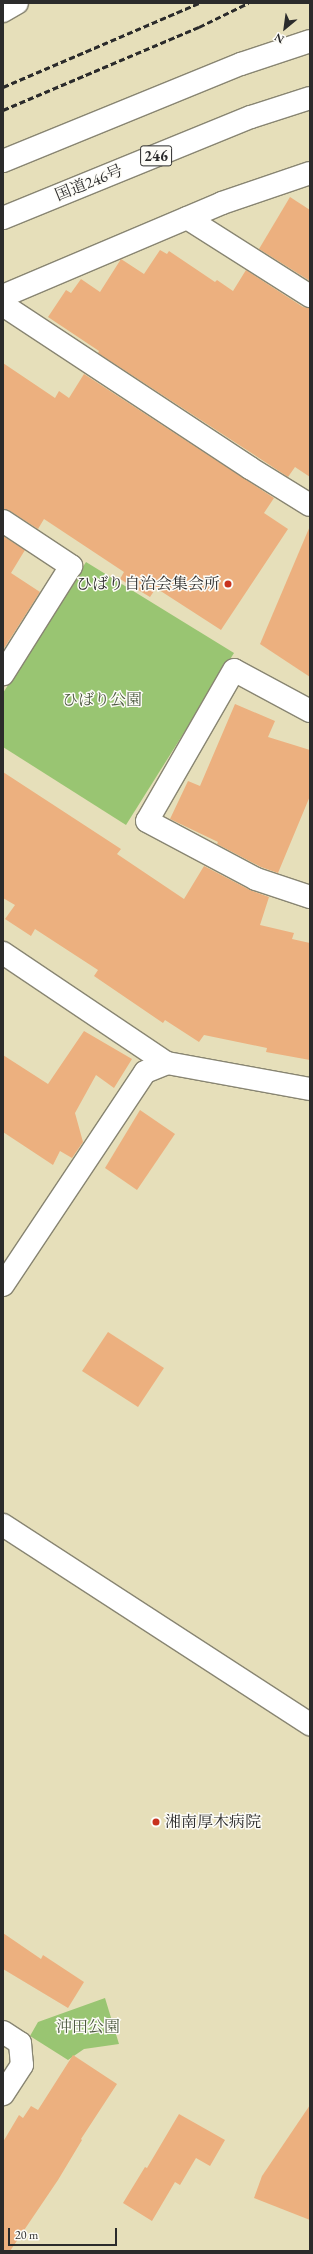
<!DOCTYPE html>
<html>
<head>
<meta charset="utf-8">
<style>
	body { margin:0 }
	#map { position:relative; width:313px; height:2254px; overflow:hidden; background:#e6dfba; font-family:"EB Garamond","Noto Serif JP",serif }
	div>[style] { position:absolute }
	.green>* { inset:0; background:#99c572 }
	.building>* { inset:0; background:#ecb07f }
	.roads { filter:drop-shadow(1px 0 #888572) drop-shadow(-1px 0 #888572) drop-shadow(0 1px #888572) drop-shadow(0 -1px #888572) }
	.minor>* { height:22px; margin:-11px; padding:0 11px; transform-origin:11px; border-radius:11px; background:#fff }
	.highway>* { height:22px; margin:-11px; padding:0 11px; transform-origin:11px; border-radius:11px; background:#fff }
	.rail>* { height:3px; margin-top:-1.5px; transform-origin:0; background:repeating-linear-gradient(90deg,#2b2b2b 0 6px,transparent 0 9px) }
	.dots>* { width:11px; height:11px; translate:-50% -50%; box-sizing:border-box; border:2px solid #fdfcf7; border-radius:50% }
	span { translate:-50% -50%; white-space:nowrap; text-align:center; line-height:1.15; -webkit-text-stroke:3px #fdfcf7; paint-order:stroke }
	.shield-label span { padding:1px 3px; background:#fdfcf7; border:1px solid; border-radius:3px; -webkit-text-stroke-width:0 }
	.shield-label { font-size:15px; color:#2b2b2b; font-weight:700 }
	.street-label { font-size:16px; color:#2b2b2b }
	.poi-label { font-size:16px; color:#2b2b2b }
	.right { translate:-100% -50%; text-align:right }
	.left { translate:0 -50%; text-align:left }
	.park-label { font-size:16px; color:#4c5940 }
	.frame { position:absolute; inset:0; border:4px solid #2b2b2b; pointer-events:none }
	.north { position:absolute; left:265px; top:8px; width:40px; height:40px; -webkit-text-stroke:3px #fdfcf7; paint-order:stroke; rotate:209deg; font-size:11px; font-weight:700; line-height:16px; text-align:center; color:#2b2b2b }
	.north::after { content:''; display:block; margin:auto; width:14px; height:18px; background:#2b2b2b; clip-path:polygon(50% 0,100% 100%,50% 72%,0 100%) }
	.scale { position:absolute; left:8px; top:2228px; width:109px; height:18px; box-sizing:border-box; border:2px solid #2b2b2b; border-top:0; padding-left:5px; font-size:12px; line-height:14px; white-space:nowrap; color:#2b2b2b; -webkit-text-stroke:3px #fdfcf7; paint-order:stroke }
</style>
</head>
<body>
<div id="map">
	<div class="green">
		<i style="clip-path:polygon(86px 562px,234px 653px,126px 825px,3px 747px,3px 693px)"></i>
		<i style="clip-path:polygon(105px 1998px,119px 2044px,84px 2049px,68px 2060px,30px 2036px,38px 2022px)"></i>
	</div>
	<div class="building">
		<i style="clip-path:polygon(290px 197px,310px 210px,310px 281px,259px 249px)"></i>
		<i style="clip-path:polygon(160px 250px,167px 254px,169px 251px,215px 282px,217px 280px,233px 291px,246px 270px,303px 307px,310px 308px,310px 477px,295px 467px,288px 477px,98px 353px,99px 351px,48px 317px,66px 290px,71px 293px,81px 279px,100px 292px,121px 259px,144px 274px)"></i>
		<i style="clip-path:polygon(3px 363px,55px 398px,59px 391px,69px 398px,84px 374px,274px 498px,264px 513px,288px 529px,221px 630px,156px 588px,150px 597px,120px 579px,124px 572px,44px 519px,38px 529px,10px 511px,3px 509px)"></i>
		<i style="clip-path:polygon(310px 526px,310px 677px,260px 644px)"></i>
		<i style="clip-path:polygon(3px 536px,25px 550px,11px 573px,40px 592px,3px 650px)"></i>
		<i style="clip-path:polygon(235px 704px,275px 721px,268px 737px,310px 750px,310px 796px,278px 873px,261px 867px,217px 844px,218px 842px,170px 819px,188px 781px,200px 786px)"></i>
		<i style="clip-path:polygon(3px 772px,121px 849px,117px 854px,184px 899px,204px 866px,250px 890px,269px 897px,260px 925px,294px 933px,292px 939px,310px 943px,310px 1060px,266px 1052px,267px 1048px,204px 1035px,199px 1042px,165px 1020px,163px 1023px,94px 976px,98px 970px,35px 929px,31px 936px,5px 919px,15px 905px,3px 898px)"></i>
		<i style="clip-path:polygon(84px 1031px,132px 1059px,114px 1088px,96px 1075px,75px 1113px,83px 1142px,72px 1158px,60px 1151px,53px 1165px,3px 1132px,3px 1055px,48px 1084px)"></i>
		<i style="clip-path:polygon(140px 1110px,175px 1134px,137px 1190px,105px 1168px)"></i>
		<i style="clip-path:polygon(108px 1332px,164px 1368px,138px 1407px,82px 1371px)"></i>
		<i style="clip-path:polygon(3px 1933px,41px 1959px,43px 1955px,84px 1982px,68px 2008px,3px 1969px)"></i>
		<i style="clip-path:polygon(73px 2055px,117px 2084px,81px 2139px,82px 2140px,58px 2180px,10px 2251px,3px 2251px,3px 2142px,19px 2115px,23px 2118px,31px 2106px,38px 2110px)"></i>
		<i style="clip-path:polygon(310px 2105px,310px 2220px,254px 2198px,262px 2176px)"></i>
		<i style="clip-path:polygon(179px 2114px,225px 2140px,210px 2166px,196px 2158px,180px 2185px,175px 2182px,152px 2221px,123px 2203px,145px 2167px,147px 2168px)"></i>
	</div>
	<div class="roads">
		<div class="minor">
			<i style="left:3px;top:11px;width:16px;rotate:-30deg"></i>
			<i style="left:187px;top:218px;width:146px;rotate:32.4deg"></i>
			<i style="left:3px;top:296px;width:238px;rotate:-23deg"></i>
			<i style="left:222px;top:203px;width:93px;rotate:-18.8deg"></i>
			<i style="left:3px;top:305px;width:296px;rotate:33.4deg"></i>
			<i style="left:250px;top:468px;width:70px;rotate:31.7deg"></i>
			<i style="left:3px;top:521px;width:82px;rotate:33.5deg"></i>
			<i style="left:71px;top:566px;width:128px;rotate:122.2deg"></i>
			<i style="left:310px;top:711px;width:86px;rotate:-151.7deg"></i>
			<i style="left:234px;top:670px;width:174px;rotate:119.9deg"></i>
			<i style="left:147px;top:821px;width:123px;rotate:28deg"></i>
			<i style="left:256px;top:879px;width:57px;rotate:18.4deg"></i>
			<i style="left:3px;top:953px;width:197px;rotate:33.9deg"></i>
			<i style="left:167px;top:1063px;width:145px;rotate:10.3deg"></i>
			<i style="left:3px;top:1285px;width:256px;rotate:-56.3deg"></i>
			<i style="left:145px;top:1072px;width:24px;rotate:-22deg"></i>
			<i style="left:3px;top:1525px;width:366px;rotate:33deg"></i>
			<i style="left:3px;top:2032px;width:20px;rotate:33deg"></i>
			<i style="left:20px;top:2043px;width:22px;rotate:85deg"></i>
			<i style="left:22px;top:2065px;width:35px;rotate:123deg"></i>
		</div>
		<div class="highway">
			<i style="left:3px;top:161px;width:257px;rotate:-22.2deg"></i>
			<i style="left:241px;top:64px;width:73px;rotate:-18.4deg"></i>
			<i style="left:3px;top:218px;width:268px;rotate:-22.2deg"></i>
			<i style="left:251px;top:117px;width:62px;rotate:-17.9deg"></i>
		</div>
	</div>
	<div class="rail">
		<i style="left:3px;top:87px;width:213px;rotate:-23.2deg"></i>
		<i style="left:3px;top:110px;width:213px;rotate:-23deg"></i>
		<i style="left:199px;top:27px;width:55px;rotate:-26.1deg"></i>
	</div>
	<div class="dots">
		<i style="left:228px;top:584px;background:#c8321e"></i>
		<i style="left:156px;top:1822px;background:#c8321e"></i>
	</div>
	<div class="shield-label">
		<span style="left:156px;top:156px">246</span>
	</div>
	<div class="street-label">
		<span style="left:89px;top:183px;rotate:-22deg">国道246号</span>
	</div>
	<div class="poi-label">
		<span class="right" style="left:220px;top:584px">ひばり自治会集会所</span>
		<span class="left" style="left:165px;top:1822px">湘南厚木病院</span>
	</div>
	<div class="park-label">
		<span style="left:102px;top:700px">ひばり公園</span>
		<span style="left:88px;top:2027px">沖田公園</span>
	</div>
	<div class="frame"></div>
	<div class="north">N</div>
	<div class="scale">20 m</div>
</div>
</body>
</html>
